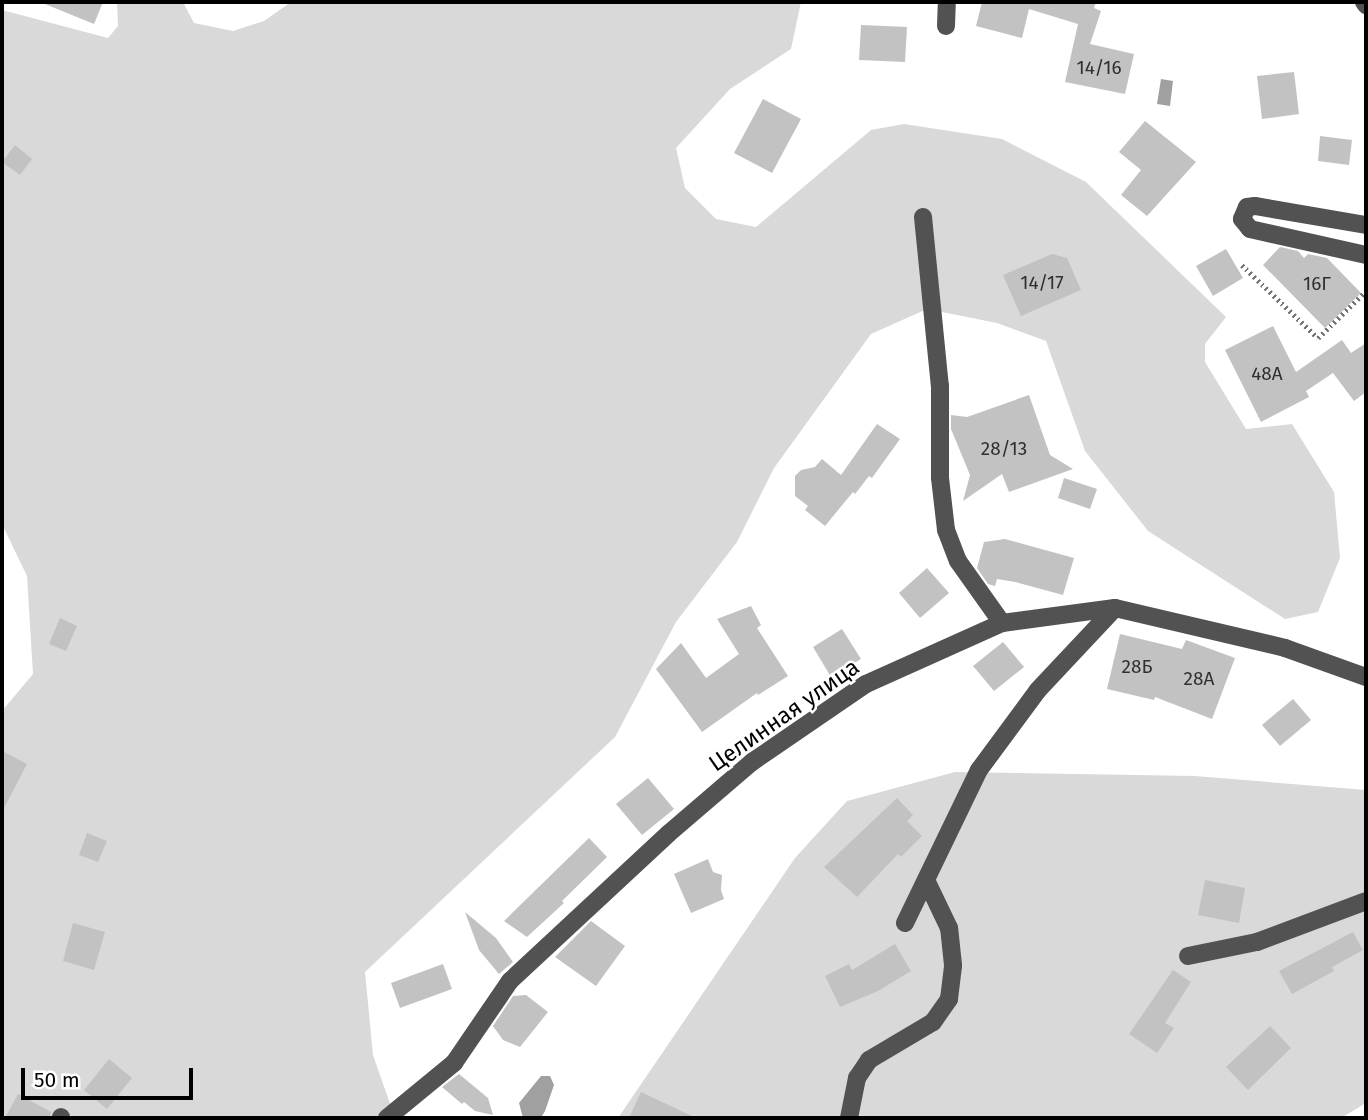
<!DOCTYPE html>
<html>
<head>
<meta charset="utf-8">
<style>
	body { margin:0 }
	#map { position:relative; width:1368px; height:1120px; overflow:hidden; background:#fff; font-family:"Fira Sans",sans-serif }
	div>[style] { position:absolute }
	.green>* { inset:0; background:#d9d9d9 }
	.water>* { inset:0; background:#a0a0a0 }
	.building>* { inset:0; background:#c2c2c2 }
	.path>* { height:4.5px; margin-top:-2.25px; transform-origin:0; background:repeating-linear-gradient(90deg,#747474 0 2px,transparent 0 5.5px) }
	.minor>* { height:18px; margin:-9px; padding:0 9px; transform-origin:9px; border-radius:9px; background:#525252 }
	span { translate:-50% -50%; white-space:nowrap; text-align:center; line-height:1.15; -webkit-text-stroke:5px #fff; paint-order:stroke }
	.number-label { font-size:19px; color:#303030 }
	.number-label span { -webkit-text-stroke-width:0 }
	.street-label { font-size:23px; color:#000 }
	.frame { position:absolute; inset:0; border:4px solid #000; pointer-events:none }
	.scale { position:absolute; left:21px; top:1068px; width:172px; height:32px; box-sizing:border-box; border:4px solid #000; border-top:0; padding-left:9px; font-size:21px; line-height:24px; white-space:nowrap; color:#000; -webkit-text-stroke:5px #fff; paint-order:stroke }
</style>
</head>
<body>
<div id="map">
	<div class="green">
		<i style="clip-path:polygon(117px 2px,183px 2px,194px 23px,233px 31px,264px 21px,291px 2px,801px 2px,791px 49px,730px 89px,676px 148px,685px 188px,716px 219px,756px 227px,871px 130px,904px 124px,1002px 139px,1086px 182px,1226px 317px,1205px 344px,1205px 362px,1246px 429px,1292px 424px,1334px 492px,1340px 558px,1318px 612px,1285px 619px,1148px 531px,1085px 451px,1046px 341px,997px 323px,927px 309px,871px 334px,774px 468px,737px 542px,676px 622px,615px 737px,365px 972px,373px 1055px,395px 1118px,2px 1118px,2px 711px,33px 674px,27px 576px,2px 524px,2px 10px,108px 38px,118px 26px)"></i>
		<i style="clip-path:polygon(955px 772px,1195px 776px,1366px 790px,1366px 1103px,1341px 1118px,618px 1118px,795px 858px,847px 801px)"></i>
	</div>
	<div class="water">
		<i style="clip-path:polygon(1161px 79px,1173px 81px,1170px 106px,1157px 104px)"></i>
		<i style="clip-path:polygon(541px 1076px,550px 1076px,554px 1085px,545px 1111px,541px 1118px,523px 1118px,519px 1103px)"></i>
	</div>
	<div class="building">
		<i style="clip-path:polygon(40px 2px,103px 2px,94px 24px)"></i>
		<i style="clip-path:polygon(982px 2px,1096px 2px,1094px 8px,1101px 11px,1090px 44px,1134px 54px,1125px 94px,1065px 82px,1078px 24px,1029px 9px,1022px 38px,976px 26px)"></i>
		<i style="clip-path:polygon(861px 25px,907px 27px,905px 62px,859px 60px)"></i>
		<i style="clip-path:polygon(1294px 72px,1299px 114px,1262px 119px,1257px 76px)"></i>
		<i style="clip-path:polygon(763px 99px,801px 119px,772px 173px,734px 153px)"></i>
		<i style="clip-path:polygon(1145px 121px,1196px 162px,1147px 216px,1121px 195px,1141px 170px,1119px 152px)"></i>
		<i style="clip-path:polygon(1320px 136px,1352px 140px,1349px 165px,1318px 161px)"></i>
		<i style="clip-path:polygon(15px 145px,32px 159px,20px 175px,2px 162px)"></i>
		<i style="clip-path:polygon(1280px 247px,1298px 251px,1304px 258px,1308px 254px,1327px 258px,1361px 293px,1325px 328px,1263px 265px)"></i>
		<i style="clip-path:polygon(1226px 249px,1243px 278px,1213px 296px,1196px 266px)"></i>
		<i style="clip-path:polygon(1052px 254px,1067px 258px,1081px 290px,1021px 316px,1003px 275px)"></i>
		<i style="clip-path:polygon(1273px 326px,1296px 372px,1342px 340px,1351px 353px,1366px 343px,1366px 392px,1354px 401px,1333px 373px,1306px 391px,1309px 397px,1261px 422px,1225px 350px)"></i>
		<i style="clip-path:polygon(1029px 395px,1050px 455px,1073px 469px,1009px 492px,1002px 474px,963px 501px,970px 475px,951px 429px,951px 415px,967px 417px)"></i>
		<i style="clip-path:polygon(877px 424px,900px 439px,872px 478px,869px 476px,855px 494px,853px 492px,825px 526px,805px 510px,808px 506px,795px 496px,795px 476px,801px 470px,815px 467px,822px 459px,841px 475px)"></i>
		<i style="clip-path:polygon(1064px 478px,1097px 489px,1090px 509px,1058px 498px)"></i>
		<i style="clip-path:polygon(1005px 539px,1074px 558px,1063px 595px,1015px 582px,997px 579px,995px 586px,988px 584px,977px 568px,984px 542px)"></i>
		<i style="clip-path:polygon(927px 568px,949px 593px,920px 618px,899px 593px)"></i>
		<i style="clip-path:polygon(751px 606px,761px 625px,757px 628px,788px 676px,758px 695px,757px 693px,702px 732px,656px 669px,681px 643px,706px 678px,739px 654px,717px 619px)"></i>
		<i style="clip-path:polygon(60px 618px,77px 626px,66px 651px,49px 644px)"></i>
		<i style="clip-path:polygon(842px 629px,861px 659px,831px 677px,813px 647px)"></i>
		<i style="clip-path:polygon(1120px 634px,1182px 649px,1186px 640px,1235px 658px,1212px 719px,1155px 697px,1154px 700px,1107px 689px)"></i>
		<i style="clip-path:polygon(1003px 642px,1024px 667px,994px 691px,973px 666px)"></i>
		<i style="clip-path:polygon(1293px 699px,1311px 720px,1280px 746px,1262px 725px)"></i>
		<i style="clip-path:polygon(2px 751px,27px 764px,2px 812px)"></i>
		<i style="clip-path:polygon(648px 778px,674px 809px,642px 835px,616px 804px)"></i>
		<i style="clip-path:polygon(897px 798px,913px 815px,907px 821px,922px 836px,901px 857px,898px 854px,857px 897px,824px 867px)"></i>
		<i style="clip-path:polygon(87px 833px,107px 841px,98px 862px,79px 855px)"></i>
		<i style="clip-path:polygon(589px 838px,607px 857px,562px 901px,564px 903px,527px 937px,504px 921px)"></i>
		<i style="clip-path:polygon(708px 859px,713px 872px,722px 875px,721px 890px,724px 899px,691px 913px,674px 874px)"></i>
		<i style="clip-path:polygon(1205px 880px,1245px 888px,1239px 923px,1198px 915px)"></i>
		<i style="clip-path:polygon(465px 912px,496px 938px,513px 962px,499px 974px,479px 950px)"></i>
		<i style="clip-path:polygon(591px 921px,625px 946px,596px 986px,555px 957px)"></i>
		<i style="clip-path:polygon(73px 923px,105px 932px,94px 970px,63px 961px)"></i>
		<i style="clip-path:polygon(1353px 932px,1363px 950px,1332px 967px,1334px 971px,1292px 994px,1279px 971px)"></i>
		<i style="clip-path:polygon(895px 944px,911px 971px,878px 991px,840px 1007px,825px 976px,849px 964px,852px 970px)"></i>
		<i style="clip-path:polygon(443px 964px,452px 989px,400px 1008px,391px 983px)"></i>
		<i style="clip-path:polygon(1173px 970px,1191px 982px,1165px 1023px,1174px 1028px,1157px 1053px,1129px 1034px)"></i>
		<i style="clip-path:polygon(526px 995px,548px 1012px,520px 1047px,503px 1040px,493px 1026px,513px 996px)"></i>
		<i style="clip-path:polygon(1270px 1026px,1291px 1048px,1248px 1090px,1226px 1067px)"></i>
		<i style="clip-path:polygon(109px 1059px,132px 1078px,107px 1109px,84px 1090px)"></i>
		<i style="clip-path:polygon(459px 1074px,488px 1098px,493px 1115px,475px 1111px,464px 1102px,462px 1104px,442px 1087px)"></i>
		<i style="clip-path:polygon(641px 1092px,696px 1118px,629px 1118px)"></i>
		<i style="clip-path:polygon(18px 1094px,51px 1112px,50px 1118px,5px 1118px)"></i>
	</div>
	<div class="path">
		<i style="left:1242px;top:265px;width:105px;rotate:43.8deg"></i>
		<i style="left:1318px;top:338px;width:67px;rotate:-44.4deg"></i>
	</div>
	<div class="minor">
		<i style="left:1364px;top:2px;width:4px;rotate:56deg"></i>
		<i style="left:946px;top:26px;width:24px;rotate:-88deg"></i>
		<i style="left:923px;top:217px;width:170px;rotate:84.3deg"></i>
		<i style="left:940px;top:386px;width:92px;rotate:90deg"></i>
		<i style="left:940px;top:478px;width:52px;rotate:83.4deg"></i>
		<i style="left:946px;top:530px;width:33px;rotate:69deg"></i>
		<i style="left:958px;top:561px;width:76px;rotate:54.6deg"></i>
		<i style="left:1366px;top:225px;width:113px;rotate:-170.3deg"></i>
		<i style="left:1255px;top:206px;width:8px;rotate:173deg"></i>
		<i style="left:1247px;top:207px;width:13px;rotate:113deg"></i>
		<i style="left:1242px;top:219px;width:13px;rotate:51deg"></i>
		<i style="left:1250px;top:229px;width:119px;rotate:12.6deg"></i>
		<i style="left:905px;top:923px;width:170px;rotate:-64.2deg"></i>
		<i style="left:979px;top:770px;width:99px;rotate:-53.6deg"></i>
		<i style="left:1038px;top:690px;width:112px;rotate:-46.8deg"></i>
		<i style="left:1188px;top:956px;width:70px;rotate:-11.5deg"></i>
		<i style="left:1257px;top:942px;width:116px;rotate:-20.6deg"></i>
		<i style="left:61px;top:1118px;width:1px;rotate:-90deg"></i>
		<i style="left:387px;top:1118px;width:87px;rotate:-39.4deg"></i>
		<i style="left:454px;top:1063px;width:99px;rotate:-55.7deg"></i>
		<i style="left:510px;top:981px;width:216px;rotate:-42.9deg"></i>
		<i style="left:668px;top:834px;width:111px;rotate:-40.6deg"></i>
		<i style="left:752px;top:762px;width:138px;rotate:-34.4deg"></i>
		<i style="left:866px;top:684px;width:149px;rotate:-24.2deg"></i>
		<i style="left:1002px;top:623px;width:114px;rotate:-7.6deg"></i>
		<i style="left:1115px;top:608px;width:175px;rotate:13.2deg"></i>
		<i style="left:1285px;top:648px;width:86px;rotate:19.7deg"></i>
		<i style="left:849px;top:1118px;width:41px;rotate:-78.7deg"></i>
		<i style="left:857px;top:1078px;width:22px;rotate:-56deg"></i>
		<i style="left:869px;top:1060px;width:74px;rotate:-30.7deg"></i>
		<i style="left:933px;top:1022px;width:28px;rotate:-55deg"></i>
		<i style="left:949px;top:999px;width:34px;rotate:-83deg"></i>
		<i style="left:953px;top:965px;width:37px;rotate:-96deg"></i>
		<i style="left:949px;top:928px;width:53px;rotate:-115.6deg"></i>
	</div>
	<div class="number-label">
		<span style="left:1099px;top:68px">14/16</span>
		<span style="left:1042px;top:283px">14/17</span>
		<span style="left:1317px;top:284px">16Г</span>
		<span style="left:1267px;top:374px">48А</span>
		<span style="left:1004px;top:449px">28/13</span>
		<span style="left:1137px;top:667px">28Б</span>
		<span style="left:1199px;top:679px">28А</span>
	</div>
	<div class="street-label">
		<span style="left:784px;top:715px;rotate:-35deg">Целинная улица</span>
	</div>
	<div class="frame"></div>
	<div class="scale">50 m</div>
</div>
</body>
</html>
